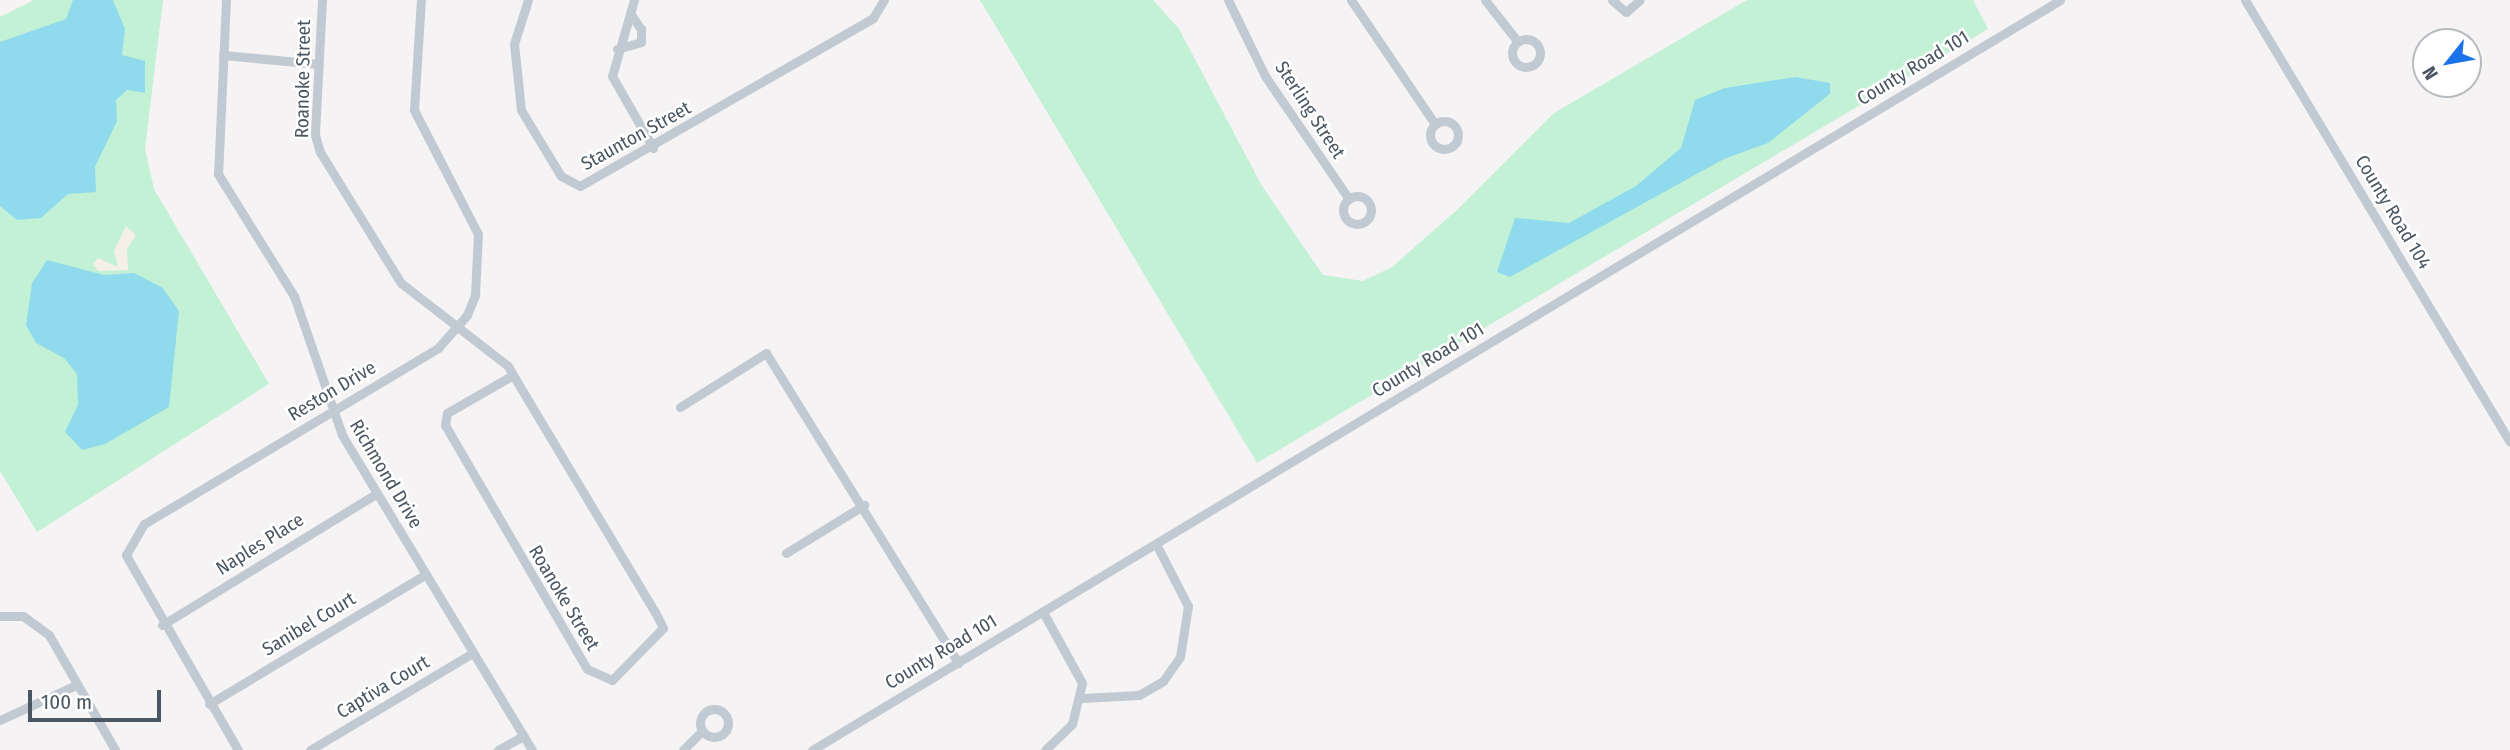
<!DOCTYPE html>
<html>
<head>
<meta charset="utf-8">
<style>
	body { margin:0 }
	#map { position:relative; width:2510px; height:750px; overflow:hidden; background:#f5f3f3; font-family:"Fira Sans Condensed",sans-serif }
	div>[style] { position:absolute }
	.green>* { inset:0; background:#c3f1d5 }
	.sand>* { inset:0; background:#f5f0e5 }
	.water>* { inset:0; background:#90daee }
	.minor>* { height:9px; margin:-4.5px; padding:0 4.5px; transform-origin:4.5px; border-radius:4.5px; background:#c1cad2 }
	.minor>.ring { margin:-4.5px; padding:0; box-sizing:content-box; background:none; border:9px solid #c1cad2; border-radius:50% }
	span { translate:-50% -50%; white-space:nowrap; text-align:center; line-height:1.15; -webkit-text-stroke:5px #fff; paint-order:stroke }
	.street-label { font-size:19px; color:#4a5661 }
	.north { position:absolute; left:2412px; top:28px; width:70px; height:70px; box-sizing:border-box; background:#fff; border:2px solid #b7bbc0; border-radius:50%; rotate:239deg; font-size:19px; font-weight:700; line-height:28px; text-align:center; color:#4a5661 }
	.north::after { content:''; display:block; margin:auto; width:24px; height:32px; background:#1a73e8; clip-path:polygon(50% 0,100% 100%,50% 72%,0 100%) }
	.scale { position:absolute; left:28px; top:690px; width:133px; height:32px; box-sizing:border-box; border:4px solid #4a5661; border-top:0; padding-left:9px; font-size:21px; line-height:24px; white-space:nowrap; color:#4a5661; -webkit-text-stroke:5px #fff; paint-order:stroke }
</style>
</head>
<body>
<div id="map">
	<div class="green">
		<i style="clip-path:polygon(34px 0,163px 0,145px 149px,154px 189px,269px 384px,37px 532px,0 471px,0 17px)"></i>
		<i style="clip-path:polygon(980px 0,1153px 0,1179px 29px,1262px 186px,1323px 275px,1363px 281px,1392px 267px,1458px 209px,1554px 113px,1747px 0,1973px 0,1988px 29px,1257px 463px)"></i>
	</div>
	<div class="sand">
		<i style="clip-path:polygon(126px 226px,136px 235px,127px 249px,128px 270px,98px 271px,93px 264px,98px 258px,118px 267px,114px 251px)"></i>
	</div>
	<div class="water">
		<i style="clip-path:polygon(73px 0,113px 0,125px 29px,122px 55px,145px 61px,145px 93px,127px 90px,116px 100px,117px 121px,95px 167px,96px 192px,68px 194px,41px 218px,17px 220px,0 206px,0 42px,66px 19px)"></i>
		<i style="clip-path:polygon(1795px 77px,1830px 83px,1830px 94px,1768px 143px,1724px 159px,1510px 277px,1497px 272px,1515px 218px,1569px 223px,1636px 186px,1681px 148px,1695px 100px,1725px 88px)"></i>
		<i style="clip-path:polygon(47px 260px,104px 275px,134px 273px,163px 288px,179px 311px,169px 407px,105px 444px,82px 450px,65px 432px,78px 405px,77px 374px,64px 358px,36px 343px,26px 325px,32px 283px)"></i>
	</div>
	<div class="minor">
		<i style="left:226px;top:0;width:174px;rotate:92.6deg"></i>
		<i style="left:218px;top:174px;width:144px;rotate:58.1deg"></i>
		<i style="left:294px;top:296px;width:147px;rotate:70.9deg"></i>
		<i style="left:342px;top:435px;width:368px;rotate:58.9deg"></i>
		<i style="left:322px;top:0;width:135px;rotate:93deg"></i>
		<i style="left:315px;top:135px;width:18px;rotate:74deg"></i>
		<i style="left:320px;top:152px;width:154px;rotate:58.3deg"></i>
		<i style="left:401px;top:283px;width:135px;rotate:37.8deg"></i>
		<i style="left:508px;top:366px;width:10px;rotate:61deg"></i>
		<i style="left:513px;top:375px;width:276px;rotate:59.1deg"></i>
		<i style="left:655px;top:612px;width:18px;rotate:63deg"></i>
		<i style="left:663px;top:628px;width:73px;rotate:134.4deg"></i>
		<i style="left:612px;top:680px;width:27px;rotate:-156deg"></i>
		<i style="left:587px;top:669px;width:282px;rotate:-120.2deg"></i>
		<i style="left:445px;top:425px;width:12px;rotate:-81deg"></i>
		<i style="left:447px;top:413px;width:76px;rotate:-29.9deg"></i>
		<i style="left:528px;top:0;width:46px;rotate:107.7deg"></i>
		<i style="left:514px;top:44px;width:66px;rotate:83.9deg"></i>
		<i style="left:521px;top:110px;width:77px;rotate:58.8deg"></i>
		<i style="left:561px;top:176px;width:21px;rotate:28deg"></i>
		<i style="left:580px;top:186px;width:338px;rotate:-29.8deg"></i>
		<i style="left:873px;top:18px;width:21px;rotate:-59deg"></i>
		<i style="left:634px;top:0;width:79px;rotate:106.1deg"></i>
		<i style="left:612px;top:76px;width:83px;rotate:60.3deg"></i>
		<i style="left:1228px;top:0;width:85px;rotate:64deg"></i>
		<i style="left:1265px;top:76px;width:149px;rotate:55.7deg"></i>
		<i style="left:1351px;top:0;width:150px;rotate:55.9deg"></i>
		<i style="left:1485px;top:0;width:53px;rotate:51.8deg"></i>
		<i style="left:1612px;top:0;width:18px;rotate:41deg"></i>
		<i style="left:1626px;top:12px;width:18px;rotate:-41deg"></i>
		<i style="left:2245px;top:0;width:515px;rotate:59.06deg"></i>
		<i class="ring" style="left:1512px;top:39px;width:19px;height:19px"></i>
		<i style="left:617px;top:49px;width:25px;rotate:-16deg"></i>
		<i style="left:641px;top:42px;width:13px;rotate:-90deg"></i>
		<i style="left:641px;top:29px;width:19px;rotate:-125deg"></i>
		<i style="left:223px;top:55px;width:96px;rotate:5.4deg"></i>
		<i class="ring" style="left:1430px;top:121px;width:19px;height:19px"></i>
		<i class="ring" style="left:1343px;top:196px;width:19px;height:19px"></i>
		<i style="left:680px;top:407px;width:102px;rotate:-32.1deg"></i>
		<i style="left:766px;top:353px;width:365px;rotate:58.2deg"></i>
		<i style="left:786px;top:553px;width:92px;rotate:-31.6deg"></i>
		<i style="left:1043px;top:612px;width:81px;rotate:61.2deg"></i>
		<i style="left:1082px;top:683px;width:42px;rotate:103.7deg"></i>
		<i style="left:1072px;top:724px;width:37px;rotate:136deg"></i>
		<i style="left:0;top:616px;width:23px"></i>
		<i style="left:23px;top:616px;width:32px;rotate:36deg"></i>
		<i style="left:49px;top:635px;width:133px;rotate:60.1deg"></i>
		<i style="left:162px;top:625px;width:252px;rotate:-31.5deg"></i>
		<i style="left:1082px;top:698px;width:57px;rotate:-3deg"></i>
		<i style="left:1139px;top:695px;width:28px;rotate:-30deg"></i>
		<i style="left:1163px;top:681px;width:29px;rotate:-55deg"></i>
		<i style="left:1180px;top:657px;width:52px;rotate:-81.1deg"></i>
		<i style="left:1188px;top:606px;width:70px;rotate:-117.3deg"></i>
		<i style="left:209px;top:704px;width:253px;rotate:-30.9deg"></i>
		<i class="ring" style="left:700px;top:709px;width:19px;height:19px"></i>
		<i style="left:0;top:720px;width:84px;rotate:-24.7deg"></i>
		<i style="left:238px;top:750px;width:225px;rotate:-119.9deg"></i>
		<i style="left:126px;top:555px;width:36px;rotate:-60deg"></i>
		<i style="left:144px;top:524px;width:343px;rotate:-30.9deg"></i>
		<i style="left:438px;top:348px;width:44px;rotate:-48.7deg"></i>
		<i style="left:467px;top:315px;width:22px;rotate:-68deg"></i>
		<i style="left:475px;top:295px;width:61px;rotate:-87.2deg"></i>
		<i style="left:478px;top:234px;width:140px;rotate:-117.3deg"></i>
		<i style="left:414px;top:110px;width:110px;rotate:-86.4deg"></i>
		<i style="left:310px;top:750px;width:190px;rotate:-30.8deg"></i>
		<i style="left:498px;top:750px;width:29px;rotate:-29deg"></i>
		<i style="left:683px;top:750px;width:27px;rotate:-45deg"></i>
		<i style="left:812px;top:750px;width:1456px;rotate:-31deg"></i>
	</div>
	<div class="street-label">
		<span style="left:1913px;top:68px;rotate:-31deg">County Road 101</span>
		<span style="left:303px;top:79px;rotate:-89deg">Roanoke Street</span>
		<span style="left:1310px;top:110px;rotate:57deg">Sterling Street</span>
		<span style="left:636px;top:136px;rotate:-29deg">Staunton Street</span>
		<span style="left:2393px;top:212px;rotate:59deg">County Road 104</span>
		<span style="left:1428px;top:360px;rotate:-31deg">County Road 101</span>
		<span style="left:332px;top:391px;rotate:-31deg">Reston Drive</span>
		<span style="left:386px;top:474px;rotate:59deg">Richmond Drive</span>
		<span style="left:260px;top:544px;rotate:-32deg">Naples Place</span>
		<span style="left:564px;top:598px;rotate:59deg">Roanoke Street</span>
		<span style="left:309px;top:624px;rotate:-31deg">Sanibel Court</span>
		<span style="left:941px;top:652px;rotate:-31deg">County Road 101</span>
		<span style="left:383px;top:687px;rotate:-31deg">Captiva Court</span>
	</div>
	<div class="north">N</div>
	<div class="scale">100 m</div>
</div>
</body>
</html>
